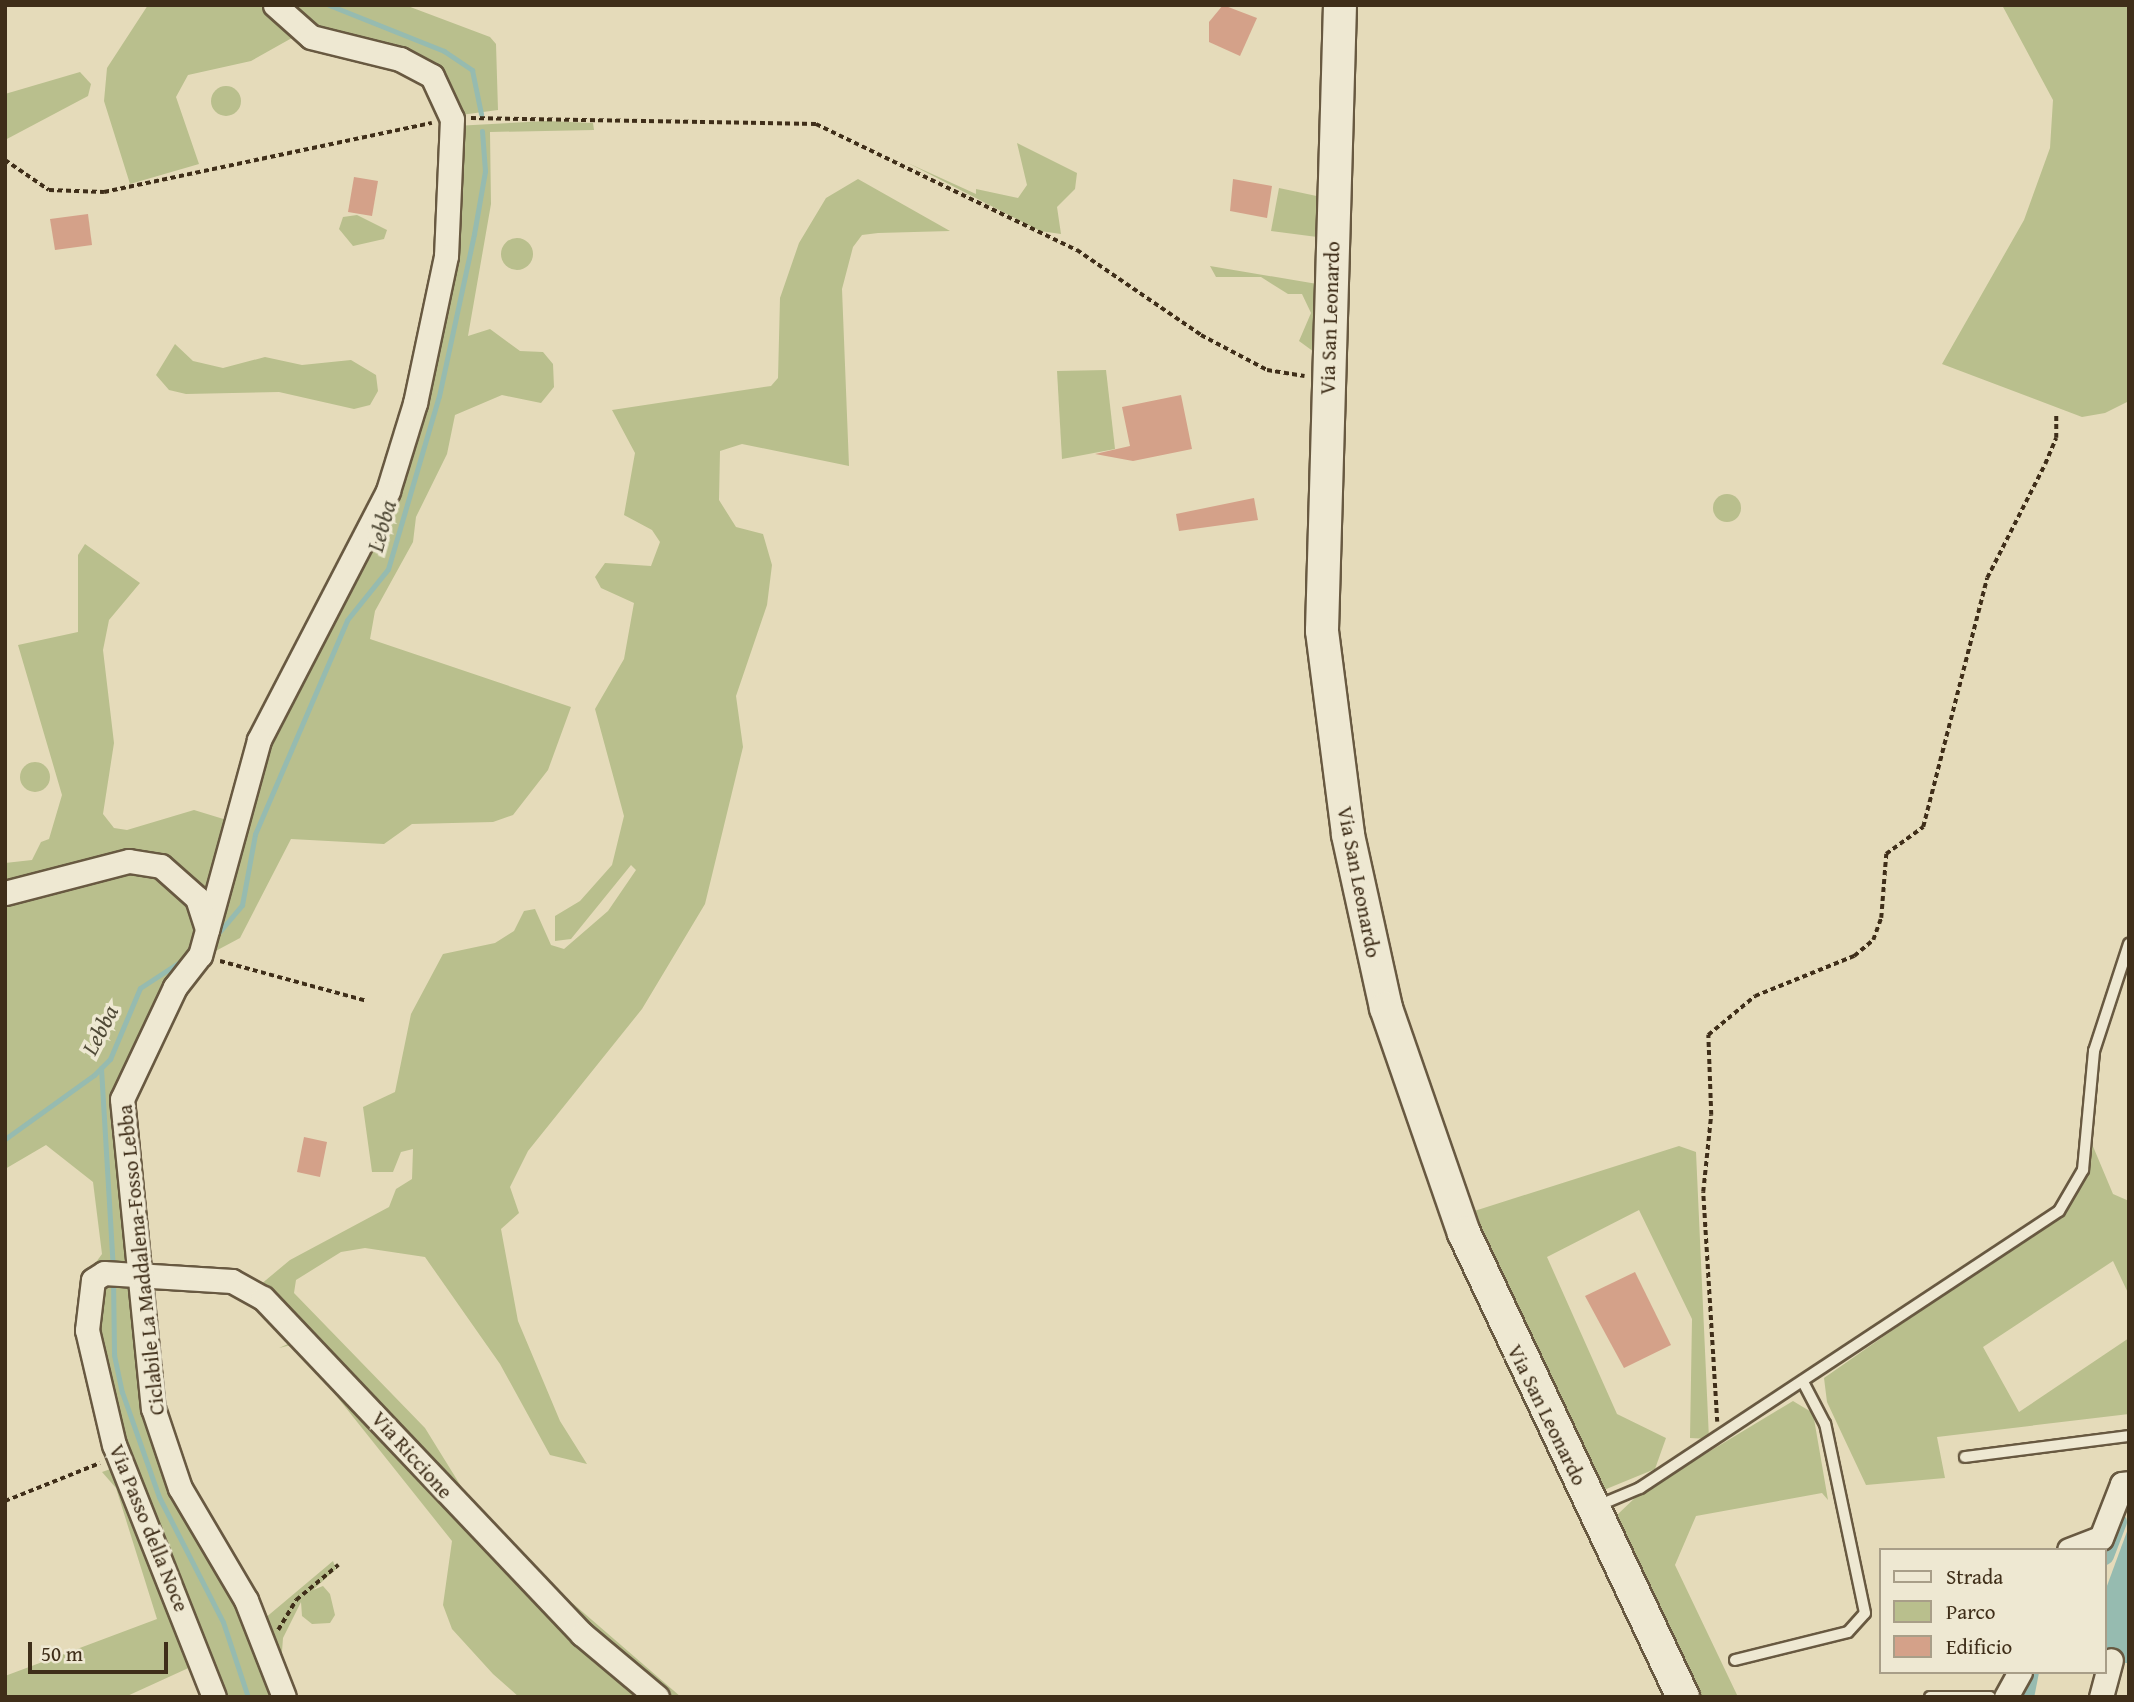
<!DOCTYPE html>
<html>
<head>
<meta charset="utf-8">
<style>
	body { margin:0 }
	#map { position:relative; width:2134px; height:1702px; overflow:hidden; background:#e5dbba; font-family:"Gentium Book Plus",serif }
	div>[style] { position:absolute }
	.green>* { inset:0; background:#b9bf8d }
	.round { border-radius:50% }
	.water>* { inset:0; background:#96bbb0 }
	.stream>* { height:5px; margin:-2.5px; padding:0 2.5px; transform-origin:2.5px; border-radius:2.5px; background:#96bbb0 }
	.canal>* { height:19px; margin:-9.5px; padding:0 9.5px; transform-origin:9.5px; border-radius:9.5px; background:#96bbb0 }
	.building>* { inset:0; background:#d4a189 }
	.path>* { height:3.5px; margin-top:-1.75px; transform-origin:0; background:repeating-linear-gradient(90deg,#3f2e19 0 5px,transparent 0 8.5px) }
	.roads { filter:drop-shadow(2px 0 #685941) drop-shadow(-2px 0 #685941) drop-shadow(0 2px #685941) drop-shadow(0 -2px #685941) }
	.lane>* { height:10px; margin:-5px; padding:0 5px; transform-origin:5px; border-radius:5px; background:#eee8d2 }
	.street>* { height:23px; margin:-11.5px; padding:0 11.5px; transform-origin:11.5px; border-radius:11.5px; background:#eee8d2 }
	.secondary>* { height:32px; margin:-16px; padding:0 16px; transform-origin:16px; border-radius:16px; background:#eee8d2 }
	span { translate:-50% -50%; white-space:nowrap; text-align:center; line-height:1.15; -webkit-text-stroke:7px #eee8d2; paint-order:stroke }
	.street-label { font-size:21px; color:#3f2e19 }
	.water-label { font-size:23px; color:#504a37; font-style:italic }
	.frame { position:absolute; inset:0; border:7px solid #3f2e19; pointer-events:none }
	.legend { position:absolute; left:1879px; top:1548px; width:228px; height:126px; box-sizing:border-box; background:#eee8d2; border:2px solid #a89e88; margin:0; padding:9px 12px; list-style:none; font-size:21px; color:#3f2e19 }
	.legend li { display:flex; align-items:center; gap:14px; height:35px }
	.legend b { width:35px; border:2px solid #a89e88 }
	.scale { position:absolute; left:28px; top:1642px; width:140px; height:32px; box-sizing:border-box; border:4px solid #3f2e19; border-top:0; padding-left:9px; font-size:21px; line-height:24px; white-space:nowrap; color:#3f2e19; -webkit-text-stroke:5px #eee8d2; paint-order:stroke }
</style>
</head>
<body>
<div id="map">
	<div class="green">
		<i style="clip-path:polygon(148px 5px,272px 5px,299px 34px,251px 61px,188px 75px,176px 97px,199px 164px,130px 184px,104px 101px,107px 68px)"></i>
		<i style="clip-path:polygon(282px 5px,405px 5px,490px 37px,496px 44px,498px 110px,453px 116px,436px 78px,297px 22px)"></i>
		<i style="clip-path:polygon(2002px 5px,2129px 5px,2129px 401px,2105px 413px,2082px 417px,1942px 364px,2024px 220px,2050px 148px,2053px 100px)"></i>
		<i style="clip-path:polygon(80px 72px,91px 84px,88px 96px,5px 140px,5px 94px)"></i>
		<i class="round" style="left:211px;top:86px;width:30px;height:30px"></i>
		<i style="clip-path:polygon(547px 121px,593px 123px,594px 130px,490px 132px,491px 204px,468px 336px,490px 329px,520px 351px,543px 352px,553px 364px,554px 387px,541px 403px,502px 395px,455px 415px,447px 454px,416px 517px,413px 542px,375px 611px,370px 639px,571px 707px,548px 770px,513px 815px,493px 822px,412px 824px,384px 844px,291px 839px,240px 938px,210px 954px,214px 914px,204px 886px,186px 870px,145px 854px,5px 890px,5px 863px,32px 860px,41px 842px,49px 839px,62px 795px,18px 645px,78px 632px,78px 555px,85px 544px,140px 583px,109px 620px,103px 650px,114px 743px,103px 814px,114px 828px,127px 830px,194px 810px,230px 821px,328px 615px,427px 368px,455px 126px)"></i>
		<i style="clip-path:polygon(1017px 143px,1077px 173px,1075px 189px,1057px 207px,1061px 234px,1040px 231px,908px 163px,976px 194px,976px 189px,1018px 198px,1027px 185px)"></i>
		<i style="clip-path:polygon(858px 179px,950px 231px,878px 233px,862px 235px,853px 247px,842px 289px,849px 466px,742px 444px,720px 451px,719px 500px,736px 527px,763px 534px,772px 565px,767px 605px,736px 696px,743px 747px,705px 904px,642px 1009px,528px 1151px,510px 1187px,519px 1213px,501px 1229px,518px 1321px,560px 1421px,587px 1464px,550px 1455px,500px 1364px,425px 1257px,365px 1248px,341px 1252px,296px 1280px,294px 1293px,425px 1428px,472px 1504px,533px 1569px,681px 1697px,661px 1697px,599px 1645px,260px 1285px,290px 1260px,389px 1207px,396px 1189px,412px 1179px,413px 1149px,401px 1152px,393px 1172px,372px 1172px,363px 1107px,395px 1092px,411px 1014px,443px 954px,495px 943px,514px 931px,524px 911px,535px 909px,551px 945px,564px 949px,608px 911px,636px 870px,631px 865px,571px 939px,555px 941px,555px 916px,580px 901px,612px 865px,624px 816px,595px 709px,624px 659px,634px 603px,601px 588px,595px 577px,605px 563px,651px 566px,660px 542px,652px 530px,624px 515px,635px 453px,612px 410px,771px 386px,778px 378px,780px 298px,799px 243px,826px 198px)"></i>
		<i style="clip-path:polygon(1279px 188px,1326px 198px,1325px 238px,1271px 231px)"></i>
		<i style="clip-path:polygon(357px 215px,387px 230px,384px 239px,353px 246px,339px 229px,343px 217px)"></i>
		<i class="round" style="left:501px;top:238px;width:32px;height:32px"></i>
		<i style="clip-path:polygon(1210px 266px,1323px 285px,1321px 357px,1299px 341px,1311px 313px,1302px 294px,1288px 294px,1261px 277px,1216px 277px)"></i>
		<i style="clip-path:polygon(175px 344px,193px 361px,223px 368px,265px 357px,302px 365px,351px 360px,376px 375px,378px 391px,370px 405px,354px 409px,279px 392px,186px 394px,169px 390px,156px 375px)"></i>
		<i style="clip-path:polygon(1106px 370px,1115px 449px,1062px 459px,1057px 371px)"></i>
		<i class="round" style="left:1713px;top:494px;width:28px;height:28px"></i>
		<i class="round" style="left:20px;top:762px;width:30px;height:30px"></i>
		<i style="clip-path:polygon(145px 866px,200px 915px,194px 949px,158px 995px,118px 1093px,131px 1261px,91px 1269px,102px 1254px,93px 1182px,46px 1145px,5px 1169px,5px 897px)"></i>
		<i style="clip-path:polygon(2092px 1144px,2113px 1194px,2129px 1201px,2129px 1295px,2113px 1261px,1983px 1347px,2019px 1412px,2129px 1338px,2129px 1414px,1937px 1437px,1945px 1478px,1866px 1485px,1827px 1402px,1824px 1378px,2069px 1207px,2085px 1179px)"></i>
		<i style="clip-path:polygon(1679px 1146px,1696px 1152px,1709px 1439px,1690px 1438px,1692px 1319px,1639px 1210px,1547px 1257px,1617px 1414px,1666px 1438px,1655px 1469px,1599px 1492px,1465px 1214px)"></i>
		<i style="clip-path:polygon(131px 1277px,145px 1409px,275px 1697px,218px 1697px,136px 1486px,96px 1361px,93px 1286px)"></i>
		<i style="clip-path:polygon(299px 1339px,654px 1697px,519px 1697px,493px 1674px,452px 1629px,443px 1605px,452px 1541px,295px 1344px,279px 1348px)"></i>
		<i style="clip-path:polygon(1793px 1401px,1813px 1413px,1828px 1500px,1822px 1493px,1696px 1516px,1675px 1565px,1738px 1697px,1693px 1697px,1615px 1525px,1617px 1515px,1639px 1494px)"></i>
		<i style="clip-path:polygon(119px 1466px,195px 1665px,125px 1697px,5px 1697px,5px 1676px,157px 1619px,116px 1488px,102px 1472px)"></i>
		<i style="clip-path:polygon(333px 1561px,336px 1569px,313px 1590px,323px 1586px,330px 1594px,335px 1615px,330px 1623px,312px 1624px,302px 1616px,301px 1602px,283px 1638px,281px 1665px,264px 1619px)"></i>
	</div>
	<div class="water">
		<i style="clip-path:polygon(2129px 1526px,2129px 1663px,2126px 1663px,2104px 1659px,2104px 1594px)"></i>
	</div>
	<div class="stream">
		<i style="left:329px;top:5px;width:124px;rotate:21.8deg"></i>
		<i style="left:444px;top:51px;width:34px;rotate:34deg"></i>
		<i style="left:472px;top:70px;width:45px;rotate:78.4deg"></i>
		<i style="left:215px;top:937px;width:42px;rotate:-49.8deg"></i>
		<i style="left:242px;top:905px;width:72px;rotate:-79.6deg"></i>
		<i style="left:255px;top:834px;width:233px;rotate:-66.7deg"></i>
		<i style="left:347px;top:620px;width:65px;rotate:-51.2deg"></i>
		<i style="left:388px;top:569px;width:180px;rotate:-73.6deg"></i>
		<i style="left:439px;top:396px;width:166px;rotate:-77.8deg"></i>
		<i style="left:474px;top:234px;width:64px;rotate:-80.1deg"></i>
		<i style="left:485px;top:171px;width:40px;rotate:-94.3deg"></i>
		<i style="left:101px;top:1068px;width:201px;rotate:86.6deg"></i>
		<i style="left:5px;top:1139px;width:110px;rotate:-35.7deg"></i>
		<i style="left:94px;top:1075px;width:23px;rotate:-45deg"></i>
		<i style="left:110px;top:1059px;width:77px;rotate:-67.1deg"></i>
		<i style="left:140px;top:988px;width:55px;rotate:-33.1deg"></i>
		<i style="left:113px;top:1279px;width:76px;rotate:89.2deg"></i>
		<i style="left:114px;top:1355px;width:38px;rotate:78deg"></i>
		<i style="left:122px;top:1392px;width:111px;rotate:70.6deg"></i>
		<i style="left:159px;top:1497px;width:140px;rotate:62.9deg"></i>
		<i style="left:223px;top:1622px;width:79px;rotate:71.6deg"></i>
	</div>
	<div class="canal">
		<i style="left:2104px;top:1555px;width:36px;rotate:-69deg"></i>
		<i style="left:2024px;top:1697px;width:25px;rotate:-79deg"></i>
	</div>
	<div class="building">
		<i style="clip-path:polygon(1223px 5px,1257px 18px,1240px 56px,1209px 42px,1209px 22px)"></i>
		<i style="clip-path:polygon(354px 177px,378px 181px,372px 216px,348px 212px)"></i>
		<i style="clip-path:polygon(1233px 179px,1272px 186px,1267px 218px,1230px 211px)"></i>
		<i style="clip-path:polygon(88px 214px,92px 245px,55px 250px,50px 219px)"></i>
		<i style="clip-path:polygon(1181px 395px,1192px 449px,1133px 461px,1095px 454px,1130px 446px,1122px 407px)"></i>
		<i style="clip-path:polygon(1254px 498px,1258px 520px,1179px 531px,1176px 514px)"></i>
		<i style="clip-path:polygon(304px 1137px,327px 1142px,320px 1177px,297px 1172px)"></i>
		<i style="clip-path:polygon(1635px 1272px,1671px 1345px,1624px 1368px,1585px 1296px)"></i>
	</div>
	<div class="path">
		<i style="left:471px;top:118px;width:345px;rotate:1deg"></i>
		<i style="left:816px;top:124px;width:290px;rotate:25.8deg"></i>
		<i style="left:1077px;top:250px;width:150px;rotate:34.4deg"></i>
		<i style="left:1201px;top:335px;width:75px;rotate:27.9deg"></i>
		<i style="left:1267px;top:370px;width:38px;rotate:9deg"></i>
		<i style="left:5px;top:160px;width:53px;rotate:34.3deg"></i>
		<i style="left:49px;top:190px;width:55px;rotate:2.1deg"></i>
		<i style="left:104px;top:192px;width:335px;rotate:-11.9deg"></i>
		<i style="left:220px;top:961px;width:152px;rotate:15.2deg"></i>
		<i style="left:1717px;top:1422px;width:230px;rotate:-93.5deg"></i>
		<i style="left:1703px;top:1192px;width:77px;rotate:-84.1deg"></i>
		<i style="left:1711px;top:1115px;width:80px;rotate:-92.1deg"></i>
		<i style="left:1708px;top:1035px;width:61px;rotate:-39.7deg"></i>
		<i style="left:1755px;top:996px;width:107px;rotate:-22deg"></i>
		<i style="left:1854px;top:956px;width:25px;rotate:-40deg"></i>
		<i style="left:1873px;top:940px;width:23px;rotate:-70deg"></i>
		<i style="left:1881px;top:918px;width:64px;rotate:-85.5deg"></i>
		<i style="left:1886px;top:854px;width:46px;rotate:-36.1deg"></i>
		<i style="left:1923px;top:827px;width:257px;rotate:-75.6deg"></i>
		<i style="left:1987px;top:578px;width:128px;rotate:-63deg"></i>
		<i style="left:2045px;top:464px;width:28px;rotate:-67deg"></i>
		<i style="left:2056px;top:438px;width:25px;rotate:-90deg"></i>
		<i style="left:5px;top:1501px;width:102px;rotate:-21.8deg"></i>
		<i style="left:278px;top:1630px;width:35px;rotate:-59deg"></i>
		<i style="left:296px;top:1600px;width:55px;rotate:-39.8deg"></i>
	</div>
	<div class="roads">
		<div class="lane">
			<i style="left:1965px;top:1457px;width:165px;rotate:-7.3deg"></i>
			<i style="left:1595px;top:1507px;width:49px;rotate:-22.9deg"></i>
			<i style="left:1640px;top:1488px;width:502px;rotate:-33.47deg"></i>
			<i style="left:2059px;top:1211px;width:48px;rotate:-59.7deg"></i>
			<i style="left:2083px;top:1170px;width:120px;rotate:-84.7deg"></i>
			<i style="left:2094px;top:1051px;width:113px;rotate:-71.9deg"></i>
			<i style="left:1735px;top:1660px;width:116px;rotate:-13.9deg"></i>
			<i style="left:1848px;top:1632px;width:25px;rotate:-48deg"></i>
			<i style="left:1865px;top:1613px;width:193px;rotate:-101.9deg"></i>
			<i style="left:1825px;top:1424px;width:47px;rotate:-117.6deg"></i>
			<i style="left:1930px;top:1697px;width:60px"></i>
		</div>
		<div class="street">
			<i style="left:275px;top:5px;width:48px;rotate:41.6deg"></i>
			<i style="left:311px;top:37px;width:92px;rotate:13.9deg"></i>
			<i style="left:400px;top:59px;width:36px;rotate:28deg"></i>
			<i style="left:432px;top:76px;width:47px;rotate:65.1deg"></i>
			<i style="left:452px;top:119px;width:137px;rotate:92.5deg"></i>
			<i style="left:446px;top:256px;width:150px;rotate:101.9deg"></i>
			<i style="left:415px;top:403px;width:92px;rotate:107.1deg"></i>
			<i style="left:388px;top:491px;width:280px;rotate:117.4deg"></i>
			<i style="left:259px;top:740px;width:223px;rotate:105.3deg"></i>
			<i style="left:200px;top:955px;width:41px;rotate:128deg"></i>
			<i style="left:175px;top:987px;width:124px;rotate:115.3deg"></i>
			<i style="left:122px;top:1099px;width:311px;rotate:84.3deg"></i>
			<i style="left:153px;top:1408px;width:84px;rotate:71.4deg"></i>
			<i style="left:180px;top:1488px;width:130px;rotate:59.5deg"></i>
			<i style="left:246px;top:1600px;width:104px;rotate:68.6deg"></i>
			<i style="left:5px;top:893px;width:128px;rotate:-14.5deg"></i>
			<i style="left:129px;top:861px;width:32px;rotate:9deg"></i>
			<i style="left:161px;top:866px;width:48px;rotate:41.6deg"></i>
			<i style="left:197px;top:898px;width:33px;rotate:72deg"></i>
			<i style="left:2069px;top:1550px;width:34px;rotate:-21deg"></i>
			<i style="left:2101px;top:1538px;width:58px;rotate:-68.7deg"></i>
			<i style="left:2122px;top:1484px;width:7px;rotate:-8deg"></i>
			<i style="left:214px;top:1697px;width:271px;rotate:-111.6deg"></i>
			<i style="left:114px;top:1445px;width:118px;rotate:-103.2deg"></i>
			<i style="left:87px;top:1330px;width:50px;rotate:-83.2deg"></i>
			<i style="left:93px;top:1280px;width:13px;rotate:-32deg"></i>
			<i style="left:104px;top:1273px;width:128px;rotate:3.6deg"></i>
			<i style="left:232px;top:1281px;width:35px;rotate:29deg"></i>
			<i style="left:263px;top:1298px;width:463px;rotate:46.5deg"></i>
			<i style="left:582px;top:1634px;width:98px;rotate:40deg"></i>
			<i style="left:2006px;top:1697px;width:29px;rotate:-61deg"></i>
			<i style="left:2101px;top:1697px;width:38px;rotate:-75deg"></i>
		</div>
		<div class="secondary">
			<i style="left:1340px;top:5px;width:626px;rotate:91.65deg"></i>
			<i style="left:1322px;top:631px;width:206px;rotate:82.7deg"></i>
			<i style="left:1348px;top:835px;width:177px;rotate:77.6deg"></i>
			<i style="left:1386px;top:1008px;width:238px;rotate:70.9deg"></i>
			<i style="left:1464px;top:1233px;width:513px;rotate:64.73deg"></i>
		</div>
	</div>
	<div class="street-label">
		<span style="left:1330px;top:318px;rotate:-88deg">Via San Leonardo</span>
		<span style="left:1359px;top:882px;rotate:79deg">Via San Leonardo</span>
		<span style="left:141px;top:1260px;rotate:-96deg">Ciclabile La Maddalena-Fosso Lebba</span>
		<span style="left:1547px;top:1415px;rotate:64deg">Via San Leonardo</span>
		<span style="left:412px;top:1455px;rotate:48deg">Via Riccione</span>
		<span style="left:149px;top:1528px;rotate:68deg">Via Passo della Noce</span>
	</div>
	<div class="water-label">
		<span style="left:382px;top:526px;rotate:-74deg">Lebba</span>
		<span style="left:100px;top:1030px;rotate:-63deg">Lebba</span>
	</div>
	<div class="frame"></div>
	<ul class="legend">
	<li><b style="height:9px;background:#eee8d2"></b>Strada</li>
	<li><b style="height:19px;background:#b9bf8d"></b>Parco</li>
	<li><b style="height:19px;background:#d4a189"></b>Edificio</li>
	</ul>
	<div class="scale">50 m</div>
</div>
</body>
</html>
